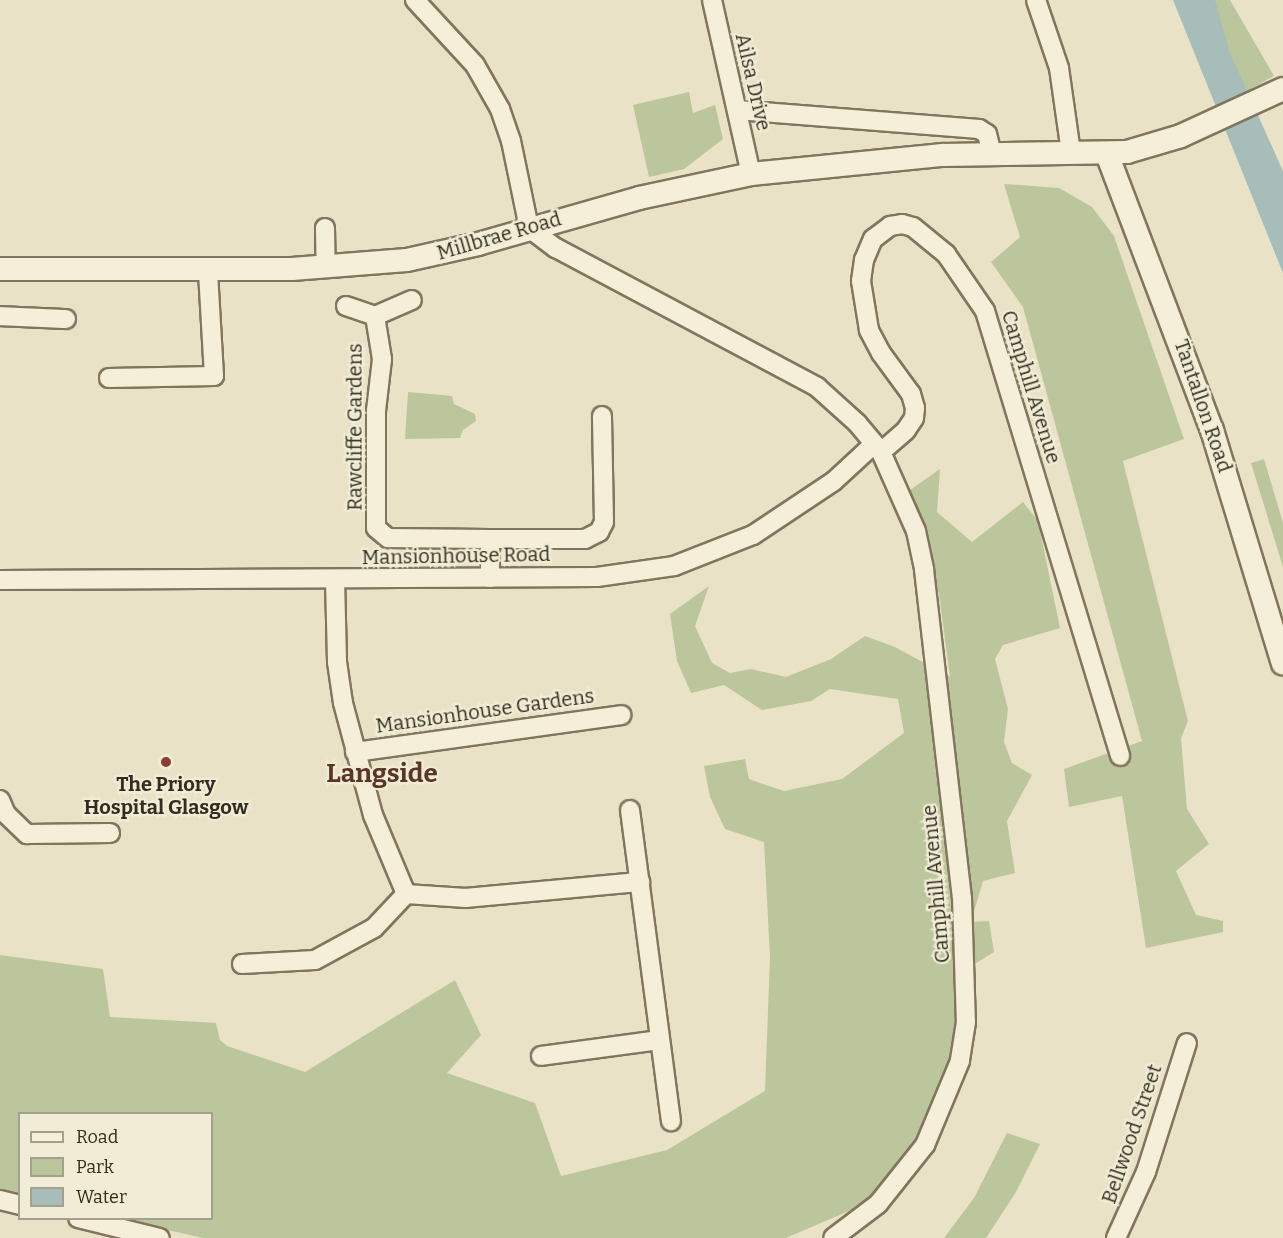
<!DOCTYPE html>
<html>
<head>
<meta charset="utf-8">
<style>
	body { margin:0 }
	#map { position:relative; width:1283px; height:1238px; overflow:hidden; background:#e9e2c7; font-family:Bitter,serif }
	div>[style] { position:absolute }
	.green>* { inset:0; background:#bcc69c }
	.water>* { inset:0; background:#a7bdb9 }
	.roads { filter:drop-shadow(2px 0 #82755e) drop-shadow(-2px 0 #82755e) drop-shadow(0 2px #82755e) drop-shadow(0 -2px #82755e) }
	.minor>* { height:18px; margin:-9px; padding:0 9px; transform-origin:9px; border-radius:9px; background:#f5efd9 }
	.tertiary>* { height:22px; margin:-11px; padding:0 11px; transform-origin:11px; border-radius:11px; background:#f5efd9 }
	.dots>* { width:16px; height:16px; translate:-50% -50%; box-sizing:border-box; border:3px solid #f1ecd5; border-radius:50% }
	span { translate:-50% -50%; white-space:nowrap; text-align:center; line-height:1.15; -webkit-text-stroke:4.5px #f1ecd5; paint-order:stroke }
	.street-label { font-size:20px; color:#342c20 }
	.poi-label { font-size:20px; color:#342c20; font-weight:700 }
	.district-label { font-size:26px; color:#5c3625; font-weight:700 }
	.legend { position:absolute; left:18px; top:1112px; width:195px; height:108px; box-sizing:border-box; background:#f1ecd5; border:2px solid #a59f8d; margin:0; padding:8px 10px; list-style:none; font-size:18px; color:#342c20 }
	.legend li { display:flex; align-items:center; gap:12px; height:30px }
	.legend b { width:30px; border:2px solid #a59f8d }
</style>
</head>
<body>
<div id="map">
	<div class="green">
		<i style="clip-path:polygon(1199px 0,1230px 0,1274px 76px,1247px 91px)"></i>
		<i style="clip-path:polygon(689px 92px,693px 113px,715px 105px,723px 139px,684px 169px,649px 177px,633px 105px)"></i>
		<i style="clip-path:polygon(1004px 184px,1059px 188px,1092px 207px,1114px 236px,1184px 439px,1123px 461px,1188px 721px,1181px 738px,1187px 809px,1209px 844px,1176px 871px,1196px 915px,1223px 921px,1223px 932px,1146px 948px,1122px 796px,1069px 807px,1064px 769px,1142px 741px,1023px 307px,991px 262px,1020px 237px)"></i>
		<i style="clip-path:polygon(408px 392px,452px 396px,454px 404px,475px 414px,476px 421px,463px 430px,460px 438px,405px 439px)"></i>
		<i style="clip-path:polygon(1264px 459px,1283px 523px,1283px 567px,1251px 463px)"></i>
		<i style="clip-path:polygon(940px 469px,937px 512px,972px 542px,1023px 502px,1038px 521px,1060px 628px,1003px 645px,995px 659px,1008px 709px,1004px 742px,1012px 763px,1032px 775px,1007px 821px,1015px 873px,983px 881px,971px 922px,989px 921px,994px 952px,962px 972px,950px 1070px,911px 1156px,858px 1207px,786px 1238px,203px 1238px,119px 1219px,212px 1218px,212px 1114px,20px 1114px,19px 1195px,0 1191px,0 955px,103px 969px,110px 1017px,216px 1023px,220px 1040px,227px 1046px,305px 1072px,455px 980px,481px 1035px,447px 1073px,535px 1103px,561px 1176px,667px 1150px,765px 1091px,770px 957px,764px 842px,725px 829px,710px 797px,704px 766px,745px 759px,749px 779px,784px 791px,842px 779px,904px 733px,898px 699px,830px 689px,811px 701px,762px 710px,724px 685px,691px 693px,677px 661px,670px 614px,709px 586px,695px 626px,712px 663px,730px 673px,751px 669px,786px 677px,831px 659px,865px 636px,895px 647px,950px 677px,939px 594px,910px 490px)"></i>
		<i style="clip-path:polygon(1007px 1133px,1040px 1144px,1016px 1192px,986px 1238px,944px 1238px,974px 1198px)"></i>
	</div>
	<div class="water">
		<i style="clip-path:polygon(1173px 0,1215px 0,1230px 53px,1283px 171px,1283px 273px)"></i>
	</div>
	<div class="roads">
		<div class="minor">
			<i style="left:415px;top:0;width:88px;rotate:47.3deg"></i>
			<i style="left:475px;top:65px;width:51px;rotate:60.4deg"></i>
			<i style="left:500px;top:109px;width:34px;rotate:71deg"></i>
			<i style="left:511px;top:141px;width:89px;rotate:78.3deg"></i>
			<i style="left:529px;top:228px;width:34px;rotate:37deg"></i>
			<i style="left:556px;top:248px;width:296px;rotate:28deg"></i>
			<i style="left:817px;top:387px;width:54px;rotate:42deg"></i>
			<i style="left:857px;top:423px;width:38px;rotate:50deg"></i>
			<i style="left:881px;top:452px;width:86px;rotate:66.1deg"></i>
			<i style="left:916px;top:531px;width:40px;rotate:78deg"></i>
			<i style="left:924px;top:570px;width:330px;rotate:83.4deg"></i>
			<i style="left:962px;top:898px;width:124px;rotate:88.2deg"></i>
			<i style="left:966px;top:1022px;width:39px;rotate:99deg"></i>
			<i style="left:960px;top:1061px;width:91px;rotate:112.6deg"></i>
			<i style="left:925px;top:1145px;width:75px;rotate:128.5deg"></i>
			<i style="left:878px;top:1204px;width:56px;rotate:142.9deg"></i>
			<i style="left:712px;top:0;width:178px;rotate:77.4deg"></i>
			<i style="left:1036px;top:0;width:72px;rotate:71.3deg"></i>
			<i style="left:1059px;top:68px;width:85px;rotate:81.9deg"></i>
			<i style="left:737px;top:110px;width:243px;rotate:4.5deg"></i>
			<i style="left:979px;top:129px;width:9px;rotate:32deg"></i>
			<i style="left:987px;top:134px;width:21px;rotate:76deg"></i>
			<i style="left:325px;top:228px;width:39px;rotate:89deg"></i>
			<i style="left:346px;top:306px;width:31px;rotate:19deg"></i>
			<i style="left:375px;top:316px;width:40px;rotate:-23.4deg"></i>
			<i style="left:0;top:316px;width:66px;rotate:2.6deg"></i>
			<i style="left:375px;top:316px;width:44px;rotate:80.8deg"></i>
			<i style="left:382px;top:359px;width:52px;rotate:96.6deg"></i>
			<i style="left:376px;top:411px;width:117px;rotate:90deg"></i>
			<i style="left:376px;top:528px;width:16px;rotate:40deg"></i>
			<i style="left:388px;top:538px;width:102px;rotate:0.6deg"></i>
			<i style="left:490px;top:539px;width:39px;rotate:90deg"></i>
			<i style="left:109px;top:378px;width:105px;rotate:-1.1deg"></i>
			<i style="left:214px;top:376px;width:105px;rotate:-93.3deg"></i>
			<i style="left:881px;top:452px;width:33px;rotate:-41deg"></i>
			<i style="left:906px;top:430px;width:14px;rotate:-56deg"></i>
			<i style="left:914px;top:418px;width:10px;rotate:-84deg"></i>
			<i style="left:915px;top:408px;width:15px;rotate:-106deg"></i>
			<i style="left:911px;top:394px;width:51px;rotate:-126.2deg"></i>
			<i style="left:881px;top:353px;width:26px;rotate:-118deg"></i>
			<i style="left:869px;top:330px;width:50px;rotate:-99.3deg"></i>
			<i style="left:861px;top:281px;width:21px;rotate:-82deg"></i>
			<i style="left:864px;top:260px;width:23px;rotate:-67deg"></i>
			<i style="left:873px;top:239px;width:21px;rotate:-37deg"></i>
			<i style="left:890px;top:226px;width:12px;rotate:-9deg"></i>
			<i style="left:902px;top:224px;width:11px;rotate:15deg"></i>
			<i style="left:913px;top:227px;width:43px;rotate:39.3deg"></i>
			<i style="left:946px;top:254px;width:69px;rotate:55.6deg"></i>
			<i style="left:985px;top:311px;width:465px;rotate:73.1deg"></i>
			<i style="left:490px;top:539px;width:95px"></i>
			<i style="left:585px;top:539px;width:16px;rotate:-27deg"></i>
			<i style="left:599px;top:532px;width:11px;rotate:-63deg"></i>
			<i style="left:604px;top:522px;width:106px;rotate:-91.1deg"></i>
			<i style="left:335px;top:579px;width:83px;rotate:88.6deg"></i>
			<i style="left:337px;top:662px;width:41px;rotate:81.7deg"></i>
			<i style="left:343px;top:703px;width:116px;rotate:75deg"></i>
			<i style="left:373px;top:815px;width:86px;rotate:67.3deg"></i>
			<i style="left:406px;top:894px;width:60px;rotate:3.8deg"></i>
			<i style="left:466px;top:898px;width:175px;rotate:-5.3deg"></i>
			<i style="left:0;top:580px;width:597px;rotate:-0.29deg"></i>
			<i style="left:597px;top:577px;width:78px;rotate:-8.1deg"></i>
			<i style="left:674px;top:566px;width:85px;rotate:-21.4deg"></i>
			<i style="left:753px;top:535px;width:97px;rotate:-33.7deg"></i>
			<i style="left:834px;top:481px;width:54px;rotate:-42.8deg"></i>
			<i style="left:355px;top:752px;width:269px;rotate:-7.9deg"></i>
			<i style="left:0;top:800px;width:15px;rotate:67deg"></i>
			<i style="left:6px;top:814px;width:29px;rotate:44deg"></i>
			<i style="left:27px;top:834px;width:83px;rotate:-0.7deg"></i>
			<i style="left:630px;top:810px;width:314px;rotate:82.5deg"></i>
			<i style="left:242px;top:964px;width:73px;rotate:-3.1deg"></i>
			<i style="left:315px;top:960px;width:67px;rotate:-28.5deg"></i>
			<i style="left:374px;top:928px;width:47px;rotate:-46.7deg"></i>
			<i style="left:541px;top:1056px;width:120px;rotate:-7.7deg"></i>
			<i style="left:0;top:1200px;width:21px;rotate:14deg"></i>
			<i style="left:78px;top:1218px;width:84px;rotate:13.7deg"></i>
			<i style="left:1116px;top:1238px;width:72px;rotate:-65.6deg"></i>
			<i style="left:1146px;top:1172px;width:135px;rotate:-72.4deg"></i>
		</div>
		<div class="tertiary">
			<i style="left:1107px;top:154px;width:295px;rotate:69.2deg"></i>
			<i style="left:1212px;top:430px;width:244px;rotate:73.1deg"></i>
			<i style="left:0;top:269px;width:292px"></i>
			<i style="left:292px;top:269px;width:115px;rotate:-4.5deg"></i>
			<i style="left:407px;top:260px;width:73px;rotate:-12.7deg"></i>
			<i style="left:478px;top:244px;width:167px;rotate:-15.9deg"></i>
			<i style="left:639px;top:198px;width:115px;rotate:-12.1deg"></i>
			<i style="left:751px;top:174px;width:193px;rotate:-5.7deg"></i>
			<i style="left:943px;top:155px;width:184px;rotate:-0.9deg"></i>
			<i style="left:1127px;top:152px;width:56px;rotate:-16.5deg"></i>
			<i style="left:1181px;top:136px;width:112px;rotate:-24.7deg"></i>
		</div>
	</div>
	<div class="dots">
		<i style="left:166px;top:762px;background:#8a3e35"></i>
	</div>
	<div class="street-label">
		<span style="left:753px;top:82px;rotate:77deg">Ailsa Drive</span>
		<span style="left:499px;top:236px;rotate:-16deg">Millbrae Road</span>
		<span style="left:1031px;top:387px;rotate:73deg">Camphill Avenue</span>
		<span style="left:1203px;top:406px;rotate:71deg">Tantallon Road</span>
		<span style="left:355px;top:427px;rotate:-90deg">Rawcliffe Gardens</span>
		<span style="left:456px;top:556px;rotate:-1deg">Mansionhouse Road</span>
		<span style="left:485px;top:711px;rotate:-8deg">Mansionhouse Gardens</span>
		<span style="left:936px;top:884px;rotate:-95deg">Camphill Avenue</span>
		<span style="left:1132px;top:1134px;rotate:-71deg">Bellwood Street</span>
	</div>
	<div class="poi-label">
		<span style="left:166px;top:796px">The Priory<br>Hospital Glasgow</span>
	</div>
	<div class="district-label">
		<span style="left:382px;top:774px">Langside</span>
	</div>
	<ul class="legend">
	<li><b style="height:8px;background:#f5efd9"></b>Road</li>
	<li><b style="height:16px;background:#bcc69c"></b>Park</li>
	<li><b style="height:16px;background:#a7bdb9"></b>Water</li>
	</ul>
</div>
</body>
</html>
